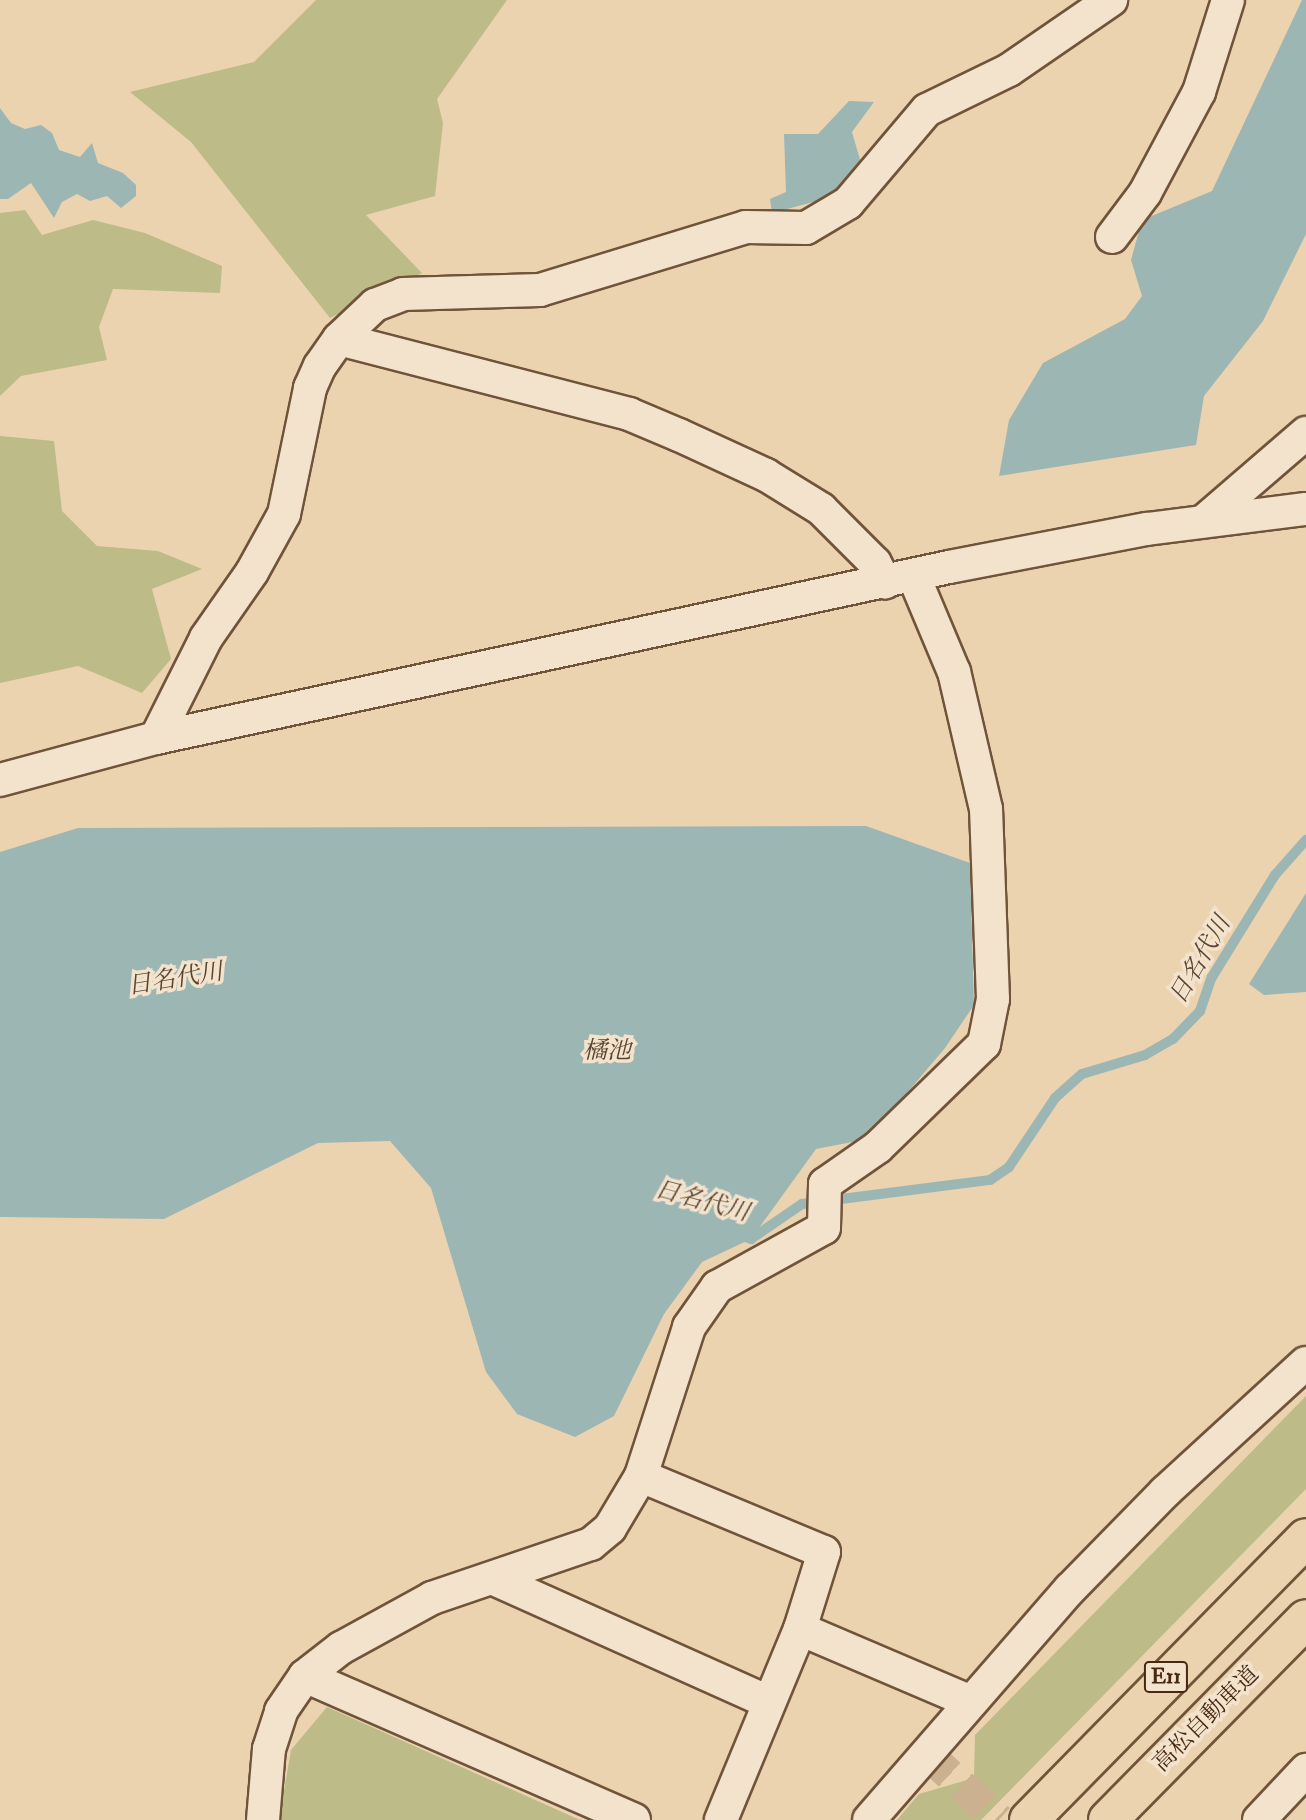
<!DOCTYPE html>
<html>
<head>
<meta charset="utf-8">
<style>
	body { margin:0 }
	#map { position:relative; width:1306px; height:1820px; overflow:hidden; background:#ecd3b0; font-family:"IM FELL Double Pica","Noto Serif JP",serif }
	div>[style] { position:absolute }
	.green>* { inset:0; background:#bdbb87 }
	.water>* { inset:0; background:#9cb6b4 }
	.stream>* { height:10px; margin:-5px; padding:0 5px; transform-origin:5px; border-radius:5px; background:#9cb6b4 }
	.minor-tunnel>* { height:32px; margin-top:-16px; transform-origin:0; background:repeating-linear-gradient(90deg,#cbb190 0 32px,transparent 0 48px) }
	.roads { filter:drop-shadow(2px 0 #70543a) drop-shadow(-2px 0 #70543a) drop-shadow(0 2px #70543a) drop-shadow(0 -2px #70543a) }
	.minor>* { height:32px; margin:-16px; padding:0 16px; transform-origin:16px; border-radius:16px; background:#f3e2cc }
	.motorway>* { height:38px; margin:-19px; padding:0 19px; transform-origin:19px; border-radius:19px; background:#ecd3b0 }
	span { translate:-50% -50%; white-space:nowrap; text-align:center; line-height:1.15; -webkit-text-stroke:7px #f3e2cc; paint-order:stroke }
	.shield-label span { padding:2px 5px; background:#f3e2cc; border:2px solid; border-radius:5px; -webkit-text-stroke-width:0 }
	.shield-label { font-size:21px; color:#472912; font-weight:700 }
	.street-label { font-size:23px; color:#472912 }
	.water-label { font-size:24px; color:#584532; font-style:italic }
</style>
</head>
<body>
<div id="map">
	<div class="green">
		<i style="clip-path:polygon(316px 0,507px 0,437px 99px,443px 123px,435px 196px,366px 215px,422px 273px,330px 318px,191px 142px,130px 92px,254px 62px)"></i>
		<i style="clip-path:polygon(25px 210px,42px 235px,93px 220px,145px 233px,222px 266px,220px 293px,113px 289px,99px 327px,107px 360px,21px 376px,0 396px,0 213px)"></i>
		<i style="clip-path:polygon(0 436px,54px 441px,62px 511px,97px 546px,158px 551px,202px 569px,152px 589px,171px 659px,142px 693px,78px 666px,0 683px)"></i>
		<i style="clip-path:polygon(1306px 1396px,1306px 1489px,981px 1820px,897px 1820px,919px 1794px,974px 1778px,975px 1735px)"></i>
		<i style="clip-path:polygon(327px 1707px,580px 1820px,279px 1820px,291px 1750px)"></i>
	</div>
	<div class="water">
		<i style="clip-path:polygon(1302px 0,1306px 0,1306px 234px,1263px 321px,1204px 396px,1196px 445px,999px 476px,1009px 420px,1043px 363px,1125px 319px,1142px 296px,1131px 260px,1142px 220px,1212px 191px)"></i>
		<i style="clip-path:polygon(849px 101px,874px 102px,852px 132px,861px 163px,832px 197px,772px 213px,770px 199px,786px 192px,784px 134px,818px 134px)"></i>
		<i style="clip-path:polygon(0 108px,11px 123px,25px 129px,41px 125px,52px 133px,59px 150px,80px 157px,92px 143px,98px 163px,123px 173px,136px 185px,136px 196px,121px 208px,107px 196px,90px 201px,77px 194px,62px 202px,54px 218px,31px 183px,8px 199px,0 199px)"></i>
		<i style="clip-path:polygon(866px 826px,970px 863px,974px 1005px,945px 1048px,868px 1139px,816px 1149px,751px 1239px,702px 1262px,664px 1314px,614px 1416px,575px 1437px,517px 1414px,486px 1372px,431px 1188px,390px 1141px,318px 1143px,164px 1219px,0 1217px,0 852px,78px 828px)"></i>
		<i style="clip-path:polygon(1306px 893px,1306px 992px,1264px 995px,1249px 984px)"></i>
	</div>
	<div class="stream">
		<i style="left:740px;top:1235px;width:12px;rotate:20deg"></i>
		<i style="left:751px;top:1239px;width:62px;rotate:-34.5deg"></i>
		<i style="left:802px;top:1204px;width:190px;rotate:-7.3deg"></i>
		<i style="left:990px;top:1180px;width:23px;rotate:-34deg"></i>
		<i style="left:1009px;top:1167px;width:83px;rotate:-56.3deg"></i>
		<i style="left:1055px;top:1098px;width:36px;rotate:-42deg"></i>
		<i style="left:1082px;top:1074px;width:66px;rotate:-16.8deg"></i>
		<i style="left:1145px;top:1055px;width:32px;rotate:-30deg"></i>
		<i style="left:1173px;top:1039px;width:39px;rotate:-46deg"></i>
		<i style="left:1200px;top:1011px;width:36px;rotate:-71deg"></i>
		<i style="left:1212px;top:977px;width:120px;rotate:-58.3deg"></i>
		<i style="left:1275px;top:875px;width:47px;rotate:-48.5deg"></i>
	</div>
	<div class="minor-tunnel">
		<i style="left:926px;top:1753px;width:99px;rotate:42.5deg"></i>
	</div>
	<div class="roads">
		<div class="minor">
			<i style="left:1112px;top:237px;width:55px;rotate:-53.1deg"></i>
			<i style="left:1145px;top:193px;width:115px;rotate:-61.9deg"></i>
			<i style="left:1199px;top:92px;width:96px;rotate:-72.5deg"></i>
			<i style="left:339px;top:339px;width:300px;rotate:14.5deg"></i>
			<i style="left:629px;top:414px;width:54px;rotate:22.8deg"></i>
			<i style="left:679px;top:435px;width:96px;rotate:24.7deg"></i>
			<i style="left:766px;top:475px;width:65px;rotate:31.7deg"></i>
			<i style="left:821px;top:509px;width:76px;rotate:45deg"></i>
			<i style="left:875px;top:563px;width:22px;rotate:63deg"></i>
			<i style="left:1204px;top:521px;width:135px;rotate:-40.8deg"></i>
			<i style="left:156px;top:738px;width:112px;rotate:-63.4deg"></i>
			<i style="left:206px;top:638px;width:80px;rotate:-55.1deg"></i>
			<i style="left:252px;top:572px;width:66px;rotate:-61.1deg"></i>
			<i style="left:284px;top:514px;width:129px;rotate:-78.3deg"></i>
			<i style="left:310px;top:388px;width:24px;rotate:-66deg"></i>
			<i style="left:320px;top:366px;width:33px;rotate:-55deg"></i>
			<i style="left:339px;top:339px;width:50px;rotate:-43.4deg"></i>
			<i style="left:375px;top:305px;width:30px;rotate:-21deg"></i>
			<i style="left:403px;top:294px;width:137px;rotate:-1.7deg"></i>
			<i style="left:540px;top:290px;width:215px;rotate:-17deg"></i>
			<i style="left:746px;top:227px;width:60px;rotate:1deg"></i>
			<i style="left:806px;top:228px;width:49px;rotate:-30.8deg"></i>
			<i style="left:848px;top:203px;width:122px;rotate:-49.7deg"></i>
			<i style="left:927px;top:110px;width:91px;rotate:-26deg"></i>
			<i style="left:1009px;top:70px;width:124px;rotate:-34.5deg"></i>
			<i style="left:0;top:780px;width:162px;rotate:-15.1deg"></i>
			<i style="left:156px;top:738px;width:811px;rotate:-12.17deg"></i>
			<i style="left:949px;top:567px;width:202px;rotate:-10.9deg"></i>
			<i style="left:1147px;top:529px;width:160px;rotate:-7.2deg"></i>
			<i style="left:641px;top:1476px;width:198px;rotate:22.6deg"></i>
			<i style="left:824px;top:1552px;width:81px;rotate:107.3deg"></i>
			<i style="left:800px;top:1629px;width:207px;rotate:112.5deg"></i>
			<i style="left:496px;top:1580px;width:297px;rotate:24.1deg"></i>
			<i style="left:800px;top:1629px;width:186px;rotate:23.1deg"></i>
			<i style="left:305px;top:1676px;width:359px;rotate:23.6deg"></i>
			<i style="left:263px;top:1820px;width:71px;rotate:-85.2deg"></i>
			<i style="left:269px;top:1749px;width:40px;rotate:-72deg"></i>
			<i style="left:281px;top:1711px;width:42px;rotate:-55.6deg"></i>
			<i style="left:305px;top:1676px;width:46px;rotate:-37.9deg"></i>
			<i style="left:341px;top:1648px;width:104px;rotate:-28.8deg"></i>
			<i style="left:432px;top:1598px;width:168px;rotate:-18.8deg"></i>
			<i style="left:591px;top:1544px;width:25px;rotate:-40deg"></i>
			<i style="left:610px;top:1528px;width:61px;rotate:-59.2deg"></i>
			<i style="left:641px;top:1476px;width:157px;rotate:-72.1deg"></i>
			<i style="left:689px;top:1327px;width:49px;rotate:-55deg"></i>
			<i style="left:717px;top:1287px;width:122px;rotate:-28.9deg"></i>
			<i style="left:824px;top:1228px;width:44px;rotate:-88.7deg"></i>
			<i style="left:825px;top:1184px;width:65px;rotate:-34.9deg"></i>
			<i style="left:878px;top:1147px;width:148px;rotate:-44.2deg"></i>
			<i style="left:984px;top:1044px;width:46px;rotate:-78.7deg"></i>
			<i style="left:993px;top:999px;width:190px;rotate:-92.1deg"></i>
			<i style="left:986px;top:809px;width:141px;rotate:-103.1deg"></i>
			<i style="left:954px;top:672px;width:103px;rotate:-112.8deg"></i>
			<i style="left:869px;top:1820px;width:306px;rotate:-49deg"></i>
			<i style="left:1070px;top:1589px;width:136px;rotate:-45.6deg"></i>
			<i style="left:1165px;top:1492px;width:191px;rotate:-42.5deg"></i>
			<i style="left:1259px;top:1820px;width:69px;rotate:-46.8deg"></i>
		</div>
		<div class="motorway">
			<i style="left:1029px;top:1820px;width:395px;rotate:-45.5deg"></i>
			<i style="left:1108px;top:1820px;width:282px;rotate:-45.4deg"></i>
		</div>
	</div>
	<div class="shield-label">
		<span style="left:1166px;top:1677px">E11</span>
	</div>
	<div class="street-label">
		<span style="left:1206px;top:1719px;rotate:-45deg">高松自動車道</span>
	</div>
	<div class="water-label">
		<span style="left:1200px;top:960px;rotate:-60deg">日名代川</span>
		<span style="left:175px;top:979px;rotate:-9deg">日名代川</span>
		<span style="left:607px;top:1051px">橘池</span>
		<span style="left:702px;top:1201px;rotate:15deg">日名代川</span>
	</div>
</div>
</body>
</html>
